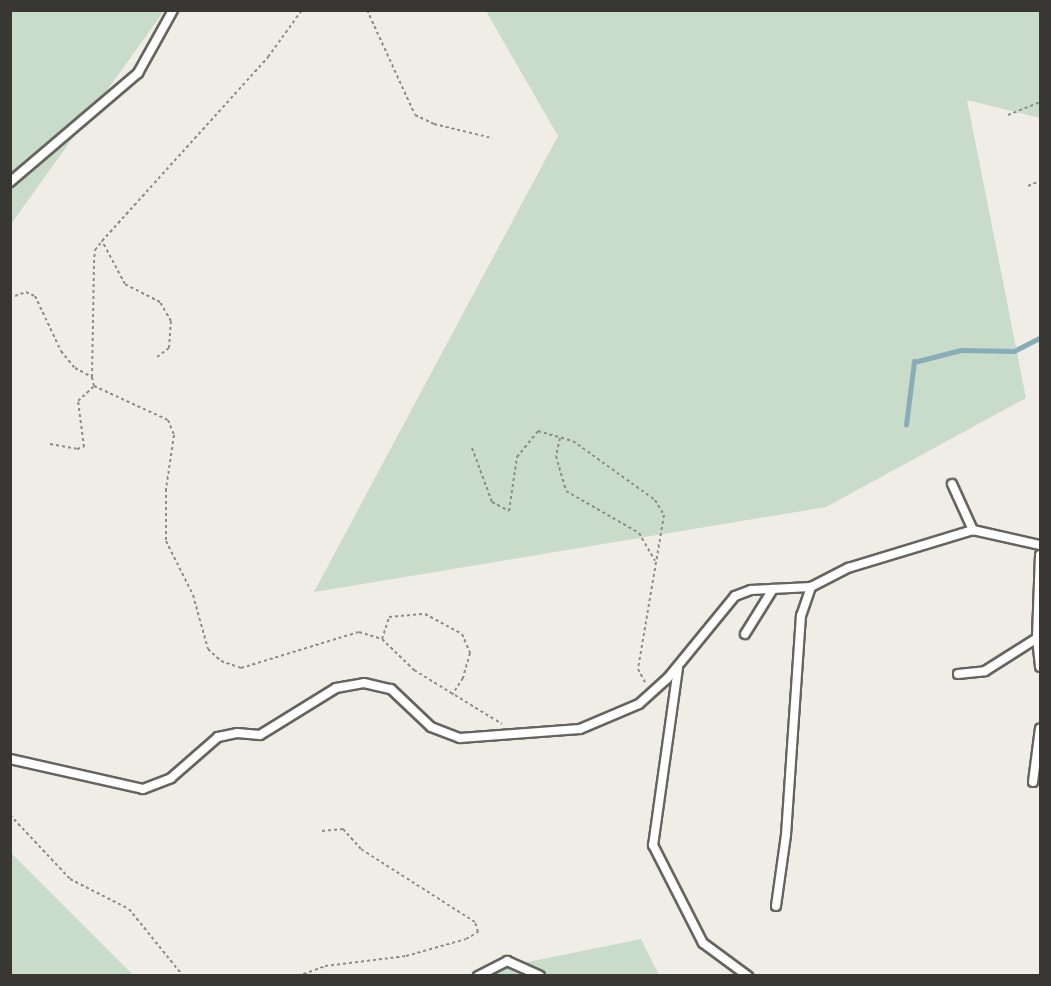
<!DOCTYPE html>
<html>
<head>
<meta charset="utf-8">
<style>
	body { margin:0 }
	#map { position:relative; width:1051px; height:986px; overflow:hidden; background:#efede6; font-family:Georgia,serif }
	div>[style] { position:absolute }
	.green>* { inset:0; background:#c9dbc9 }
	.stream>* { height:4.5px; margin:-2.25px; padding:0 2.25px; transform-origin:2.25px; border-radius:2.25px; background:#88adb8 }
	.path>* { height:2px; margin-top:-1px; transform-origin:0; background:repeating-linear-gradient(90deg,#8e8c87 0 3px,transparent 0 6px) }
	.roads { filter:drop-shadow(2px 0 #66645f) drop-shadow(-2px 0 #66645f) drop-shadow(0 2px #66645f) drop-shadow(0 -2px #66645f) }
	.lane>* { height:8px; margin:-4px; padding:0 4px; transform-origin:4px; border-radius:4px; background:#fff }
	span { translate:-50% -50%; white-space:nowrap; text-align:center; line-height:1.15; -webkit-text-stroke:5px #fcfaf4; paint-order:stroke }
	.frame { position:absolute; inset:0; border:12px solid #383734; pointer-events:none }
</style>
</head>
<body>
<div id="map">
	<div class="green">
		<i style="clip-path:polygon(11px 11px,164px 11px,11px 224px)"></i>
		<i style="clip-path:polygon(486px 11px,1040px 11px,1040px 118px,967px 100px,1026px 398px,826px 507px,314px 592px,558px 136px)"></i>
		<i style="clip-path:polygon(10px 853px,11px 853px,133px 975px,11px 975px)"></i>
		<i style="clip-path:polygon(641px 939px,659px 975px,459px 976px)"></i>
	</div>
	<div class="stream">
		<i style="left:906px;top:425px;width:64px;rotate:-82.8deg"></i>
		<i style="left:914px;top:362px;width:49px;rotate:-14.3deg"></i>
		<i style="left:961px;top:350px;width:53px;rotate:1.1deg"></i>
		<i style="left:1014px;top:351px;width:29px;rotate:-27deg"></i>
	</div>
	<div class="path">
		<i style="left:367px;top:10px;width:115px;rotate:65.4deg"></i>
		<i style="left:415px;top:115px;width:21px;rotate:25deg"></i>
		<i style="left:434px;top:124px;width:60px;rotate:13.6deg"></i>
		<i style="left:1008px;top:115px;width:35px;rotate:-22deg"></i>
		<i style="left:1028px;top:186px;width:13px;rotate:-23deg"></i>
		<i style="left:15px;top:296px;width:12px;rotate:-20deg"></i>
		<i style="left:26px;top:292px;width:10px;rotate:24deg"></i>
		<i style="left:35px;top:296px;width:61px;rotate:64.7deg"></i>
		<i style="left:61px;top:351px;width:22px;rotate:51deg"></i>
		<i style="left:75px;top:368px;width:19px;rotate:28deg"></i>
		<i style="left:92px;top:377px;width:114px;rotate:-89deg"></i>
		<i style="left:94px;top:263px;width:13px;rotate:-86deg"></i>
		<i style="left:95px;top:250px;width:11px;rotate:-52deg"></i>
		<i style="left:157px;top:357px;width:15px;rotate:-37deg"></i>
		<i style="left:169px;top:348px;width:27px;rotate:-86deg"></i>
		<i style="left:171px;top:321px;width:22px;rotate:-120deg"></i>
		<i style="left:160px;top:302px;width:39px;rotate:-153deg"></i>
		<i style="left:125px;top:284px;width:49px;rotate:-118.1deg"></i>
		<i style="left:102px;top:241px;width:248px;rotate:-47.9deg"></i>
		<i style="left:268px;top:57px;width:58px;rotate:-54.1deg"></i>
		<i style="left:94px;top:386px;width:81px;rotate:24.7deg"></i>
		<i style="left:168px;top:420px;width:16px;rotate:68deg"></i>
		<i style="left:174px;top:435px;width:55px;rotate:98.4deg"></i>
		<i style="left:166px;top:489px;width:52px;rotate:90deg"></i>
		<i style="left:166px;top:541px;width:60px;rotate:63.4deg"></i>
		<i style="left:193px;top:595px;width:56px;rotate:74.5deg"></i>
		<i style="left:208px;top:649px;width:18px;rotate:43deg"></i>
		<i style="left:221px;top:661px;width:21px;rotate:19deg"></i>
		<i style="left:241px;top:668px;width:123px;rotate:-17deg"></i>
		<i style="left:359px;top:632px;width:24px;rotate:17deg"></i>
		<i style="left:382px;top:639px;width:45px;rotate:44.1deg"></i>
		<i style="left:414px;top:670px;width:103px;rotate:31.5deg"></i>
		<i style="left:560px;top:438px;width:18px;rotate:103deg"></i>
		<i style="left:556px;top:456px;width:36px;rotate:74deg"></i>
		<i style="left:566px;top:491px;width:84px;rotate:29.9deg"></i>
		<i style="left:639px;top:533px;width:32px;rotate:60deg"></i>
		<i style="left:50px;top:444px;width:27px;rotate:10deg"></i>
		<i style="left:77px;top:449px;width:7px;rotate:-16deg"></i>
		<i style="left:84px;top:447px;width:46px;rotate:-97.4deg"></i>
		<i style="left:78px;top:401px;width:22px;rotate:-43deg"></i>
		<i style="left:94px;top:386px;width:9px;rotate:-103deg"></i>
		<i style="left:472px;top:448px;width:58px;rotate:69.7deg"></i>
		<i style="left:492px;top:502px;width:19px;rotate:28deg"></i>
		<i style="left:509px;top:511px;width:55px;rotate:-81.6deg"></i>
		<i style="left:517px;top:457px;width:33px;rotate:-51deg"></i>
		<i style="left:538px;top:431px;width:36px;rotate:16deg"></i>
		<i style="left:573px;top:441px;width:101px;rotate:35.7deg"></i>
		<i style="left:655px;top:500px;width:17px;rotate:59deg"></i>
		<i style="left:664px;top:515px;width:156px;rotate:99.6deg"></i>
		<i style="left:638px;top:669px;width:15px;rotate:62deg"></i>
		<i style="left:382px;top:639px;width:23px;rotate:-72deg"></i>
		<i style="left:389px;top:617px;width:36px;rotate:-5deg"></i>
		<i style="left:425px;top:614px;width:42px;rotate:28.4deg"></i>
		<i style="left:462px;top:634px;width:21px;rotate:67deg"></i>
		<i style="left:470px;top:653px;width:26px;rotate:106deg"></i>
		<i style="left:463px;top:678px;width:20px;rotate:123deg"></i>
		<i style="left:10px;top:815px;width:88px;rotate:46.8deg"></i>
		<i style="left:70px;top:879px;width:66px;rotate:27deg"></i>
		<i style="left:129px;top:909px;width:86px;rotate:51.1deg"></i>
		<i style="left:298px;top:976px;width:29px;rotate:-20deg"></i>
		<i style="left:325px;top:966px;width:82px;rotate:-7deg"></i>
		<i style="left:406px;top:956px;width:62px;rotate:-15.8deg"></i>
		<i style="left:466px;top:939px;width:14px;rotate:-30deg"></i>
		<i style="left:478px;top:932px;width:10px;rotate:-107deg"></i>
		<i style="left:475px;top:922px;width:135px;rotate:-147.4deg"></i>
		<i style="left:361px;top:849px;width:27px;rotate:-132deg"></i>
		<i style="left:343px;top:829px;width:22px;rotate:175deg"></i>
	</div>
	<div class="roads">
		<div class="lane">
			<i style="left:10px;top:182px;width:168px;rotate:-40.4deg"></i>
			<i style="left:138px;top:73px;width:72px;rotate:-60.9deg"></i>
			<i style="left:952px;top:484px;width:51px;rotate:65.5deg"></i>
			<i style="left:1040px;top:555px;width:83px;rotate:92.1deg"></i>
			<i style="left:1037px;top:638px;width:29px;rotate:84deg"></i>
			<i style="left:745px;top:634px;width:53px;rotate:-58.1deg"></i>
			<i style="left:678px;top:668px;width:179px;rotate:98deg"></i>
			<i style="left:653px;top:845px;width:110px;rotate:63deg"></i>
			<i style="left:703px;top:943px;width:56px;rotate:36.3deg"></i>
			<i style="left:958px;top:674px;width:27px;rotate:-6deg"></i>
			<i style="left:985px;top:671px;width:62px;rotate:-32.4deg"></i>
			<i style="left:10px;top:759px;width:136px;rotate:12.7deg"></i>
			<i style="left:143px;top:789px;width:30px;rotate:-21deg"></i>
			<i style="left:171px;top:778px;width:62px;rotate:-41.1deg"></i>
			<i style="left:218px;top:737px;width:19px;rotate:-12deg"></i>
			<i style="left:237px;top:733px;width:23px;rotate:5deg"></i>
			<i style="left:260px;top:735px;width:89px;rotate:-31.7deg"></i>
			<i style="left:336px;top:688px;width:28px;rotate:-10deg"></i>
			<i style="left:364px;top:683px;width:28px;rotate:13deg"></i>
			<i style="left:391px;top:689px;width:55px;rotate:43.5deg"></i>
			<i style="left:431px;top:727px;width:31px;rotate:21deg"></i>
			<i style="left:460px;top:738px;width:120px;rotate:-4.3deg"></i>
			<i style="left:580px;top:729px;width:64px;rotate:-23deg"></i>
			<i style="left:639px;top:704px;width:38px;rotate:-42deg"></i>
			<i style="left:667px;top:679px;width:107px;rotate:-50.7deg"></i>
			<i style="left:735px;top:596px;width:17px;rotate:-21deg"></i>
			<i style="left:751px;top:590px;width:60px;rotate:-2.9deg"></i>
			<i style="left:811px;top:587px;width:42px;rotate:-27.2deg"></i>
			<i style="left:848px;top:568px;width:131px;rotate:-16.9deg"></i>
			<i style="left:973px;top:530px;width:69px;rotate:12.6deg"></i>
			<i style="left:1033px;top:782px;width:54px;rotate:-82.6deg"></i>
			<i style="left:776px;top:906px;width:72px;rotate:-82deg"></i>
			<i style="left:786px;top:835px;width:220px;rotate:-86.1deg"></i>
			<i style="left:801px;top:616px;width:31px;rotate:-71deg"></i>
			<i style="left:478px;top:976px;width:33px;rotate:-27deg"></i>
			<i style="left:507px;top:961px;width:36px;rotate:24deg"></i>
		</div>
	</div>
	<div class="frame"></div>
</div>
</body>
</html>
